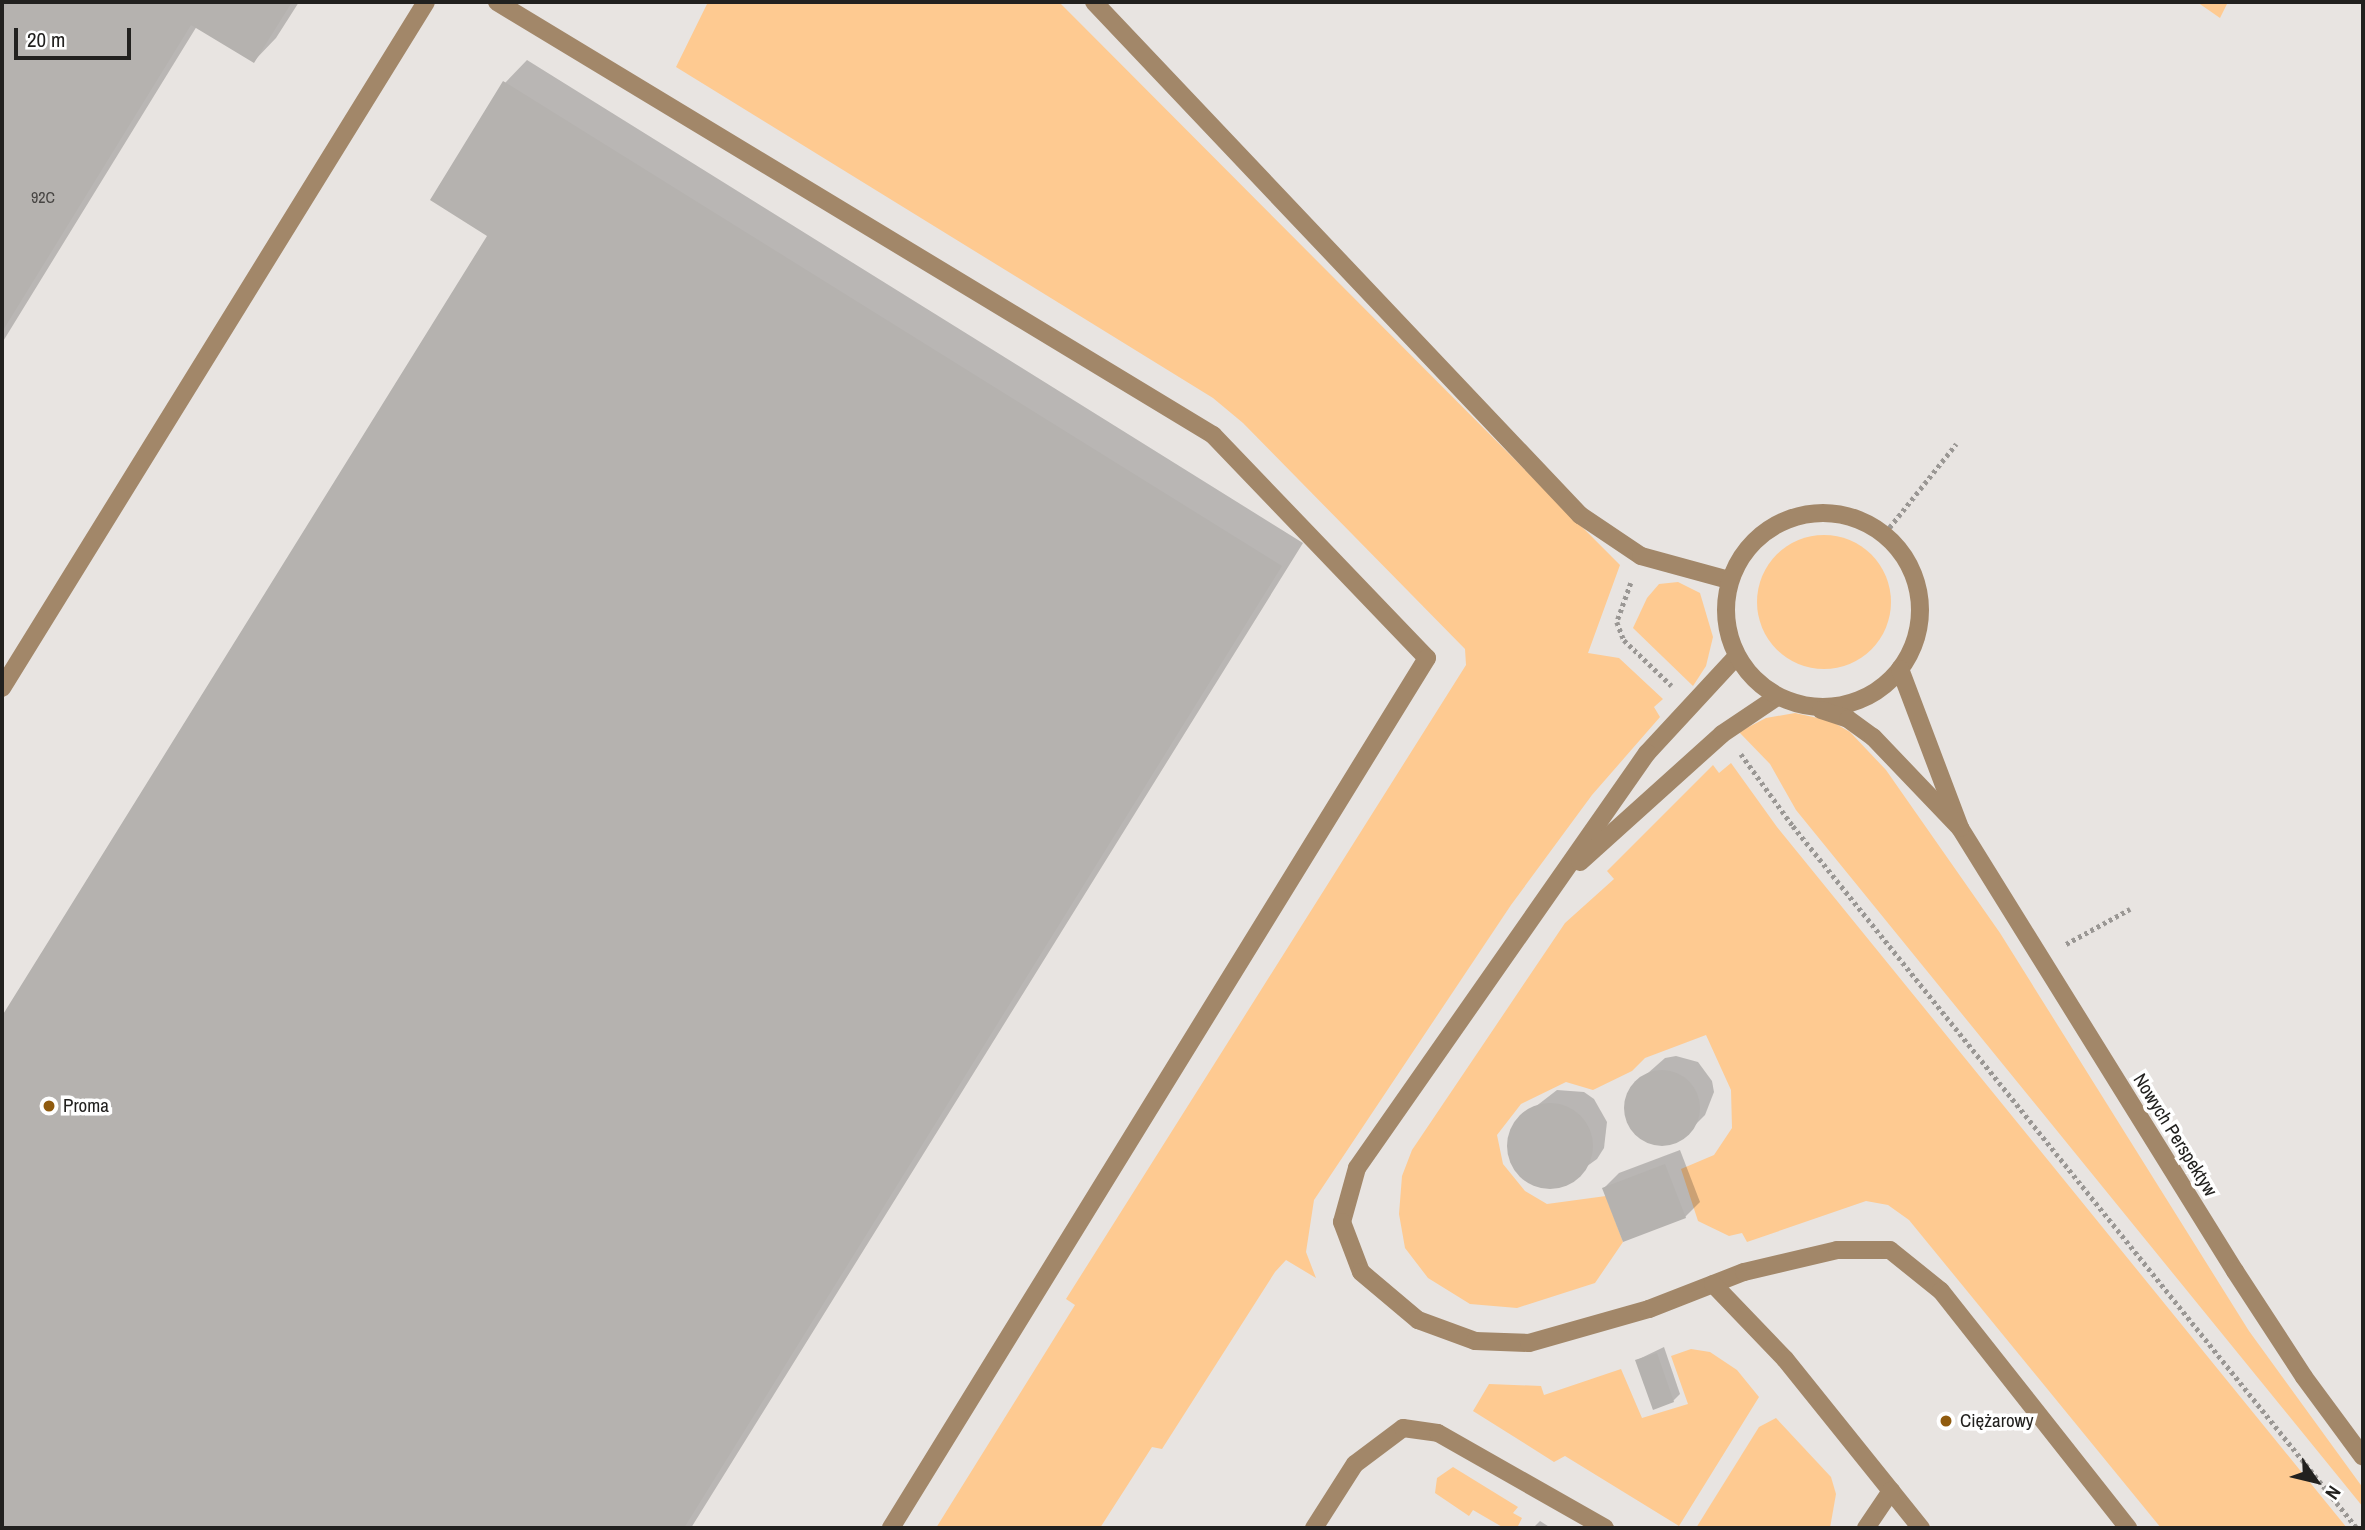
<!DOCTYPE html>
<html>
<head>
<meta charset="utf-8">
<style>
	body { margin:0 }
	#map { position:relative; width:2365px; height:1530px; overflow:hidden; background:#e8e4e1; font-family:"Archivo Narrow",sans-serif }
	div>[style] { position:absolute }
	.green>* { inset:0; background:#feca91 }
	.round { border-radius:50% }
	.shadow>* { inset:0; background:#0003 }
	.building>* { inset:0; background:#b5b2af }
	.path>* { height:4.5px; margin-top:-2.25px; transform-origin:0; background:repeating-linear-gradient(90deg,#9a9794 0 3.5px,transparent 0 7px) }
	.lane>* { height:18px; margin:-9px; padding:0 9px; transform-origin:9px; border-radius:9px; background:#a28769 }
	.street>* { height:18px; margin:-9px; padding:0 9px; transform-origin:9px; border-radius:9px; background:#a28769 }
	.street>.ring { margin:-9px; padding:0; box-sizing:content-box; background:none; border:18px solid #a28769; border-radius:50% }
	.dots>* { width:19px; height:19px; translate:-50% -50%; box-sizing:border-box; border:4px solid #fff; border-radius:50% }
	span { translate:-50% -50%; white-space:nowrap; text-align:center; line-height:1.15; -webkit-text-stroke:7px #fff; paint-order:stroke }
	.number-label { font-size:16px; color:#474543 }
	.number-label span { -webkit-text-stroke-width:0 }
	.poi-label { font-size:19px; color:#22211f }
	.left { translate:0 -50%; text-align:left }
	.street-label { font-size:19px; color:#22211f }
	.frame { position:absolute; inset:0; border:4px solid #22211f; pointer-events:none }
	.north { position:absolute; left:2281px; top:1446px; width:70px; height:70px; -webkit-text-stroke:5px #fff; paint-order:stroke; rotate:124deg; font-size:19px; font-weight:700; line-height:28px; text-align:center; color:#22211f }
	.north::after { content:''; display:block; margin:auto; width:24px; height:32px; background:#22211f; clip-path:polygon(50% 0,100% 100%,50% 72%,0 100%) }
	.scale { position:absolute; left:14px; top:28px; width:117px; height:32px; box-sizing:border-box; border:4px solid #22211f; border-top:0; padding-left:9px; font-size:21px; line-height:24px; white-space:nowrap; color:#22211f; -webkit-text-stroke:5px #fff; paint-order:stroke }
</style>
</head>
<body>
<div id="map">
	<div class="green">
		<i style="clip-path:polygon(708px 2px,1059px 2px,1620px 565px,1588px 653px,1619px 658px,1663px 699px,1654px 707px,1660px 717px,1592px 795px,1511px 905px,1314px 1200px,1306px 1252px,1316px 1278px,1286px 1260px,1275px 1272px,1162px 1449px,1152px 1447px,1100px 1528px,936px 1528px,1075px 1305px,1066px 1299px,1466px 665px,1465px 649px,1243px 423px,1213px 398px,676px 67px)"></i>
		<i style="clip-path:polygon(2197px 2px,2228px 2px,2220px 18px)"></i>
		<i class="round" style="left:1757px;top:535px;width:134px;height:134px"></i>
		<i style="clip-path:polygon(1678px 582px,1700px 593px,1713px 637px,1706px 666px,1693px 686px,1633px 628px,1647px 598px,1659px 584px)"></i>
		<i style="clip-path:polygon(1795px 713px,1831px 721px,1850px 732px,1886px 770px,2000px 933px,2249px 1331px,2363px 1488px,2363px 1507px,1796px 810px,1770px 764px,1739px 732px,1766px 718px)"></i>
		<i style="clip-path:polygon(1731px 763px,1777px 827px,2347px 1528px,2161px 1528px,1909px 1220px,1888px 1205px,1866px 1201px,1747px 1242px,1742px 1233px,1729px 1236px,1698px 1221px,1681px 1169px,1714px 1155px,1732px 1128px,1731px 1090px,1706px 1035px,1645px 1058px,1632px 1071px,1593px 1090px,1566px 1082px,1521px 1104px,1497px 1135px,1503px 1164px,1525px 1191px,1547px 1204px,1606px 1196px,1623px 1242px,1595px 1283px,1517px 1308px,1470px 1304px,1428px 1278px,1405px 1248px,1399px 1214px,1402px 1176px,1412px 1150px,1565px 923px,1614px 879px,1607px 871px,1713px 765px,1719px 773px)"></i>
		<i style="clip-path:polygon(1691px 1349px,1710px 1352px,1737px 1370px,1759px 1397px,1679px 1526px,1565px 1456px,1554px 1462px,1473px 1411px,1489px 1384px,1541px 1386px,1544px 1395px,1621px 1369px,1642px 1418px,1688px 1404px,1671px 1356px)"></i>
		<i style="clip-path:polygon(1776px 1418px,1831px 1477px,1836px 1494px,1830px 1528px,1696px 1528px,1759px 1427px)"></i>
		<i style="clip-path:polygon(1453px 1467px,1518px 1507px,1513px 1513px,1522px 1518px,1517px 1528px,1504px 1528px,1473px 1510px,1469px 1516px,1435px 1493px,1437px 1478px)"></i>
	</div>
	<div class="shadow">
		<i style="clip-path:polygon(2px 2px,299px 2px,276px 38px,254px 61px,197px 26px,2px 343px)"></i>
		<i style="clip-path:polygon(527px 60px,1303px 543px,691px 1528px,2px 1528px,2px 1019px,489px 235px,505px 83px)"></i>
		<i style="clip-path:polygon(1676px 1056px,1698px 1062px,1712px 1081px,1714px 1092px,1705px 1115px,1690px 1130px,1669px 1143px,1645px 1140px,1628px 1123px,1625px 1111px,1631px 1088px,1665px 1058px)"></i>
		<i style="clip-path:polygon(1557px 1090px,1584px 1092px,1594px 1099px,1607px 1122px,1604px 1148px,1597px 1159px,1558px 1187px,1532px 1183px,1520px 1175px,1509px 1149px,1517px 1121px)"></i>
		<i style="clip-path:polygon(1680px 1150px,1700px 1202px,1685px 1217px,1604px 1188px,1619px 1173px)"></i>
		<i style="clip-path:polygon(1664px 1347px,1680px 1394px,1673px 1401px,1637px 1360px)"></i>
		<i style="clip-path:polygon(1540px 1521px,1551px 1528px,1533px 1528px)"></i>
	</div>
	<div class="building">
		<i style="clip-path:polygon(2px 2px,292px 2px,254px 63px,191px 25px,2px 332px)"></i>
		<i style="clip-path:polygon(503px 81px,1282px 566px,684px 1528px,2px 1528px,2px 1016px,487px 236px,430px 200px)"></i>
		<i class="round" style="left:1624px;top:1070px;width:76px;height:76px"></i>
		<i class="round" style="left:1507px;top:1103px;width:86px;height:86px"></i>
		<i style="clip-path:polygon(1665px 1164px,1686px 1218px,1623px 1242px,1602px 1188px)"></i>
		<i style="clip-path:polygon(1657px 1353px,1674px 1402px,1653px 1410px,1635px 1360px)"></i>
	</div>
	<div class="path">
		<i style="left:1885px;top:533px;width:114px;rotate:-51.4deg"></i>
		<i style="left:1631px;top:583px;width:41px;rotate:109.7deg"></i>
		<i style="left:1617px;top:622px;width:19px;rotate:69deg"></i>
		<i style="left:1624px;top:640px;width:66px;rotate:43.8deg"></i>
		<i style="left:1741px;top:754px;width:89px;rotate:54.2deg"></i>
		<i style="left:1793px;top:826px;width:900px;rotate:51.22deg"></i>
		<i style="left:2066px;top:944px;width:73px;rotate:-28.7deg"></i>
	</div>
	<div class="lane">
		<i style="left:497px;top:2px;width:837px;rotate:31.16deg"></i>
		<i style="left:1213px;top:435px;width:309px;rotate:46.2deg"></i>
		<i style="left:1427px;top:658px;width:1022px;rotate:121.64deg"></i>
		<i style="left:1094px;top:2px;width:707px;rotate:46.55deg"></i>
		<i style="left:1580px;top:515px;width:73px;rotate:33.9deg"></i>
		<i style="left:1641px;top:556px;width:91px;rotate:15.3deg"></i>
		<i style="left:1736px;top:657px;width:131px;rotate:132.8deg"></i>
		<i style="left:1647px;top:753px;width:506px;rotate:124.95deg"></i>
		<i style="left:1357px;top:1168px;width:56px;rotate:105.5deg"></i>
		<i style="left:1342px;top:1222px;width:53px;rotate:69.2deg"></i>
		<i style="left:1361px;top:1272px;width:75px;rotate:40.1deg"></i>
		<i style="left:1418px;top:1320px;width:61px;rotate:20.2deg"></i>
		<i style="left:1475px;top:1341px;width:54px;rotate:2.1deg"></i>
		<i style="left:1529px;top:1343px;width:125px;rotate:-15.8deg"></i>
		<i style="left:1649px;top:1309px;width:102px;rotate:-21.3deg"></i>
		<i style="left:1744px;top:1272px;width:96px;rotate:-13.3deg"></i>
		<i style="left:1837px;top:1250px;width:53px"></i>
		<i style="left:1890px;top:1250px;width:65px;rotate:38.8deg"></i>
		<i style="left:1941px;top:1291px;width:302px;rotate:51.7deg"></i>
		<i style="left:2px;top:688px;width:806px;rotate:-58.28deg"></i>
		<i style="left:1580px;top:862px;width:191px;rotate:-42deg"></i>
		<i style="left:1722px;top:734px;width:66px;rotate:-33.9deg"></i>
		<i style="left:1713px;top:1284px;width:104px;rotate:46.2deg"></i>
		<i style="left:1785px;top:1359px;width:217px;rotate:51.2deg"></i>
		<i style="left:1314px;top:1528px;width:76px;rotate:-57.4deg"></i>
		<i style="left:1355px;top:1464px;width:60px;rotate:-36.9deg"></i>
		<i style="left:1403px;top:1428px;width:35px;rotate:8deg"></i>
		<i style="left:1438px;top:1433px;width:192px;rotate:29.6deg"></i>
		<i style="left:1866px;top:1528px;width:45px;rotate:-56deg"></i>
	</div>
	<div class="street">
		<i class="ring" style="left:1726px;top:513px;width:176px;height:176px"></i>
		<i style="left:1900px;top:669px;width:170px;rotate:69.3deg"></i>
		<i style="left:1960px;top:828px;width:521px;rotate:58.17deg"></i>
		<i style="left:2235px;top:1271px;width:126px;rotate:56.9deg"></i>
		<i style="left:2304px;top:1377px;width:99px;rotate:53.6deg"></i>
		<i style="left:1821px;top:710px;width:28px;rotate:18deg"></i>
		<i style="left:1848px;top:719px;width:31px;rotate:36deg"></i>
		<i style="left:1873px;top:737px;width:126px;rotate:46.3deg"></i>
	</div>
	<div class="dots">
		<i style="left:49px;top:1106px;background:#905b0f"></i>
		<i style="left:1946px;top:1421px;background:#905b0f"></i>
	</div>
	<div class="number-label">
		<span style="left:43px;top:197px">92C</span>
	</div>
	<div class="poi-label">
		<span class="left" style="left:63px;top:1106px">Proma</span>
		<span class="left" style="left:1960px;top:1421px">Ciężarowy</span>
	</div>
	<div class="street-label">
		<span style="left:2175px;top:1135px;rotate:58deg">Nowych Perspektyw</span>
	</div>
	<div class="frame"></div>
	<div class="north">N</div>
	<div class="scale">20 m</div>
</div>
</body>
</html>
